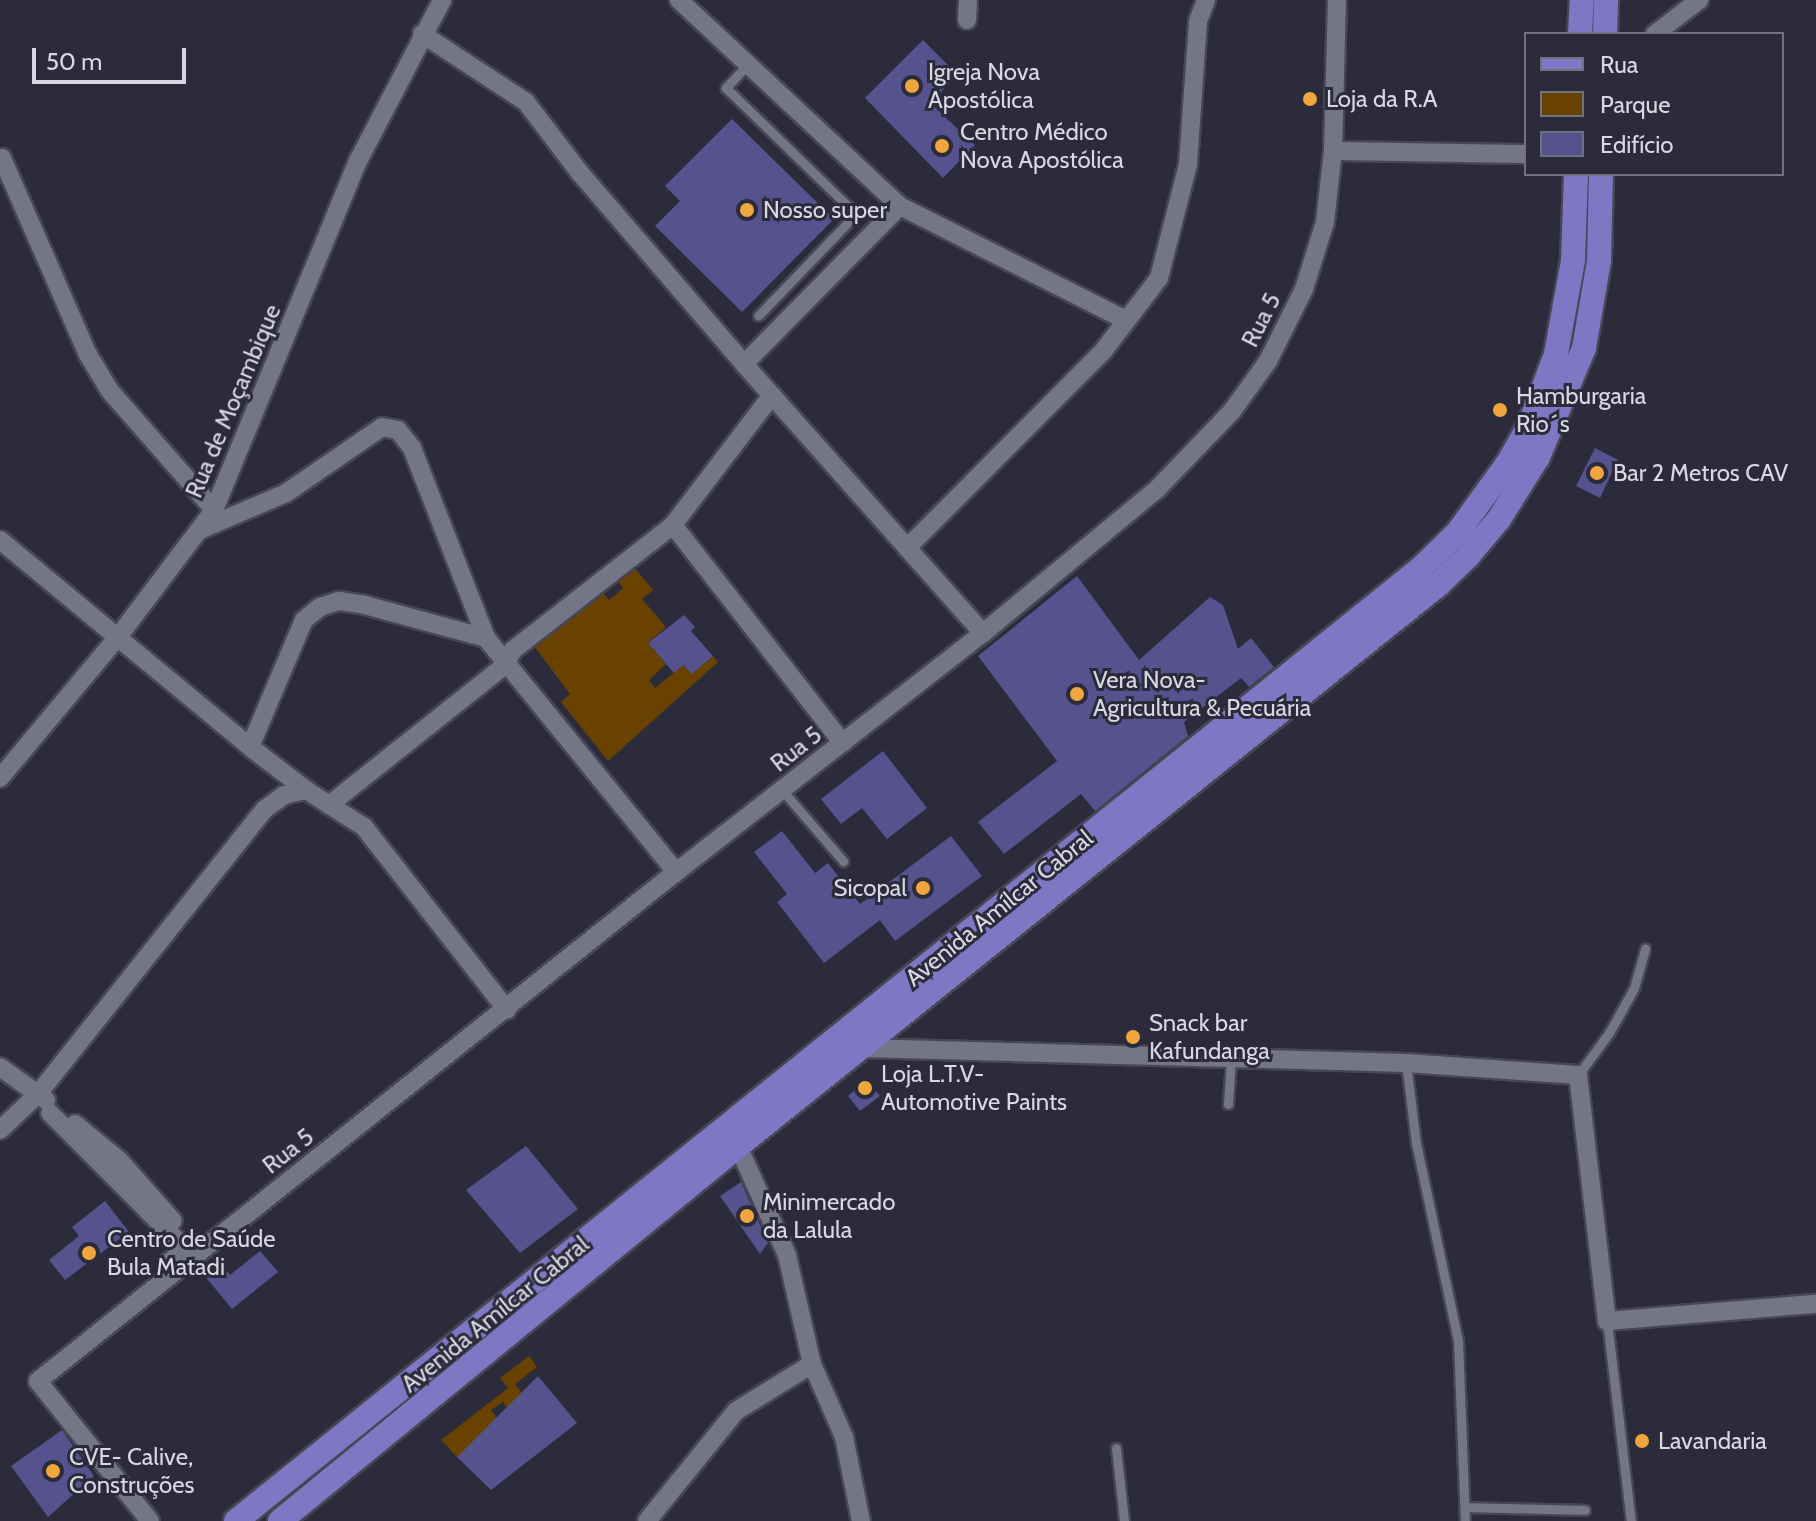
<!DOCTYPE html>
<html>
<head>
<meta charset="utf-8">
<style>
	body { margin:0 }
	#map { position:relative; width:1816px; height:1521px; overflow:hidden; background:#2b2b3b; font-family:Cabin,sans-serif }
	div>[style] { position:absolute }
	.green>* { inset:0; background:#694200 }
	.building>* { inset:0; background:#56528e }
	.roads { filter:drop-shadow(2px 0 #474654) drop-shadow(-2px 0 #474654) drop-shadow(0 2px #474654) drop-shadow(0 -2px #474654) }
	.lane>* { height:9px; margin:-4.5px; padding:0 4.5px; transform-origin:4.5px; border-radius:4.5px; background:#757588 }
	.street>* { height:18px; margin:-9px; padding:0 9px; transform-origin:9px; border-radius:9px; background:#757588 }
	.primary>* { height:24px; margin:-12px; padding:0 12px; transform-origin:12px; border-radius:12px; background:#7f77c4 }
	.dots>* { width:22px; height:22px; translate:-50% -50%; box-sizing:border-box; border:4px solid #2b2b3b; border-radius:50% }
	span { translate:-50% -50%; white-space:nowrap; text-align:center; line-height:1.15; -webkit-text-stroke:6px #2b2b3b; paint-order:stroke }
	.poi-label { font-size:24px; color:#d8d8e3 }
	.left { translate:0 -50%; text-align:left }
	.right { translate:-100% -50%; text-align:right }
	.street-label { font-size:24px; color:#d8d8e3 }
	.legend { position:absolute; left:1524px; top:32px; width:260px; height:144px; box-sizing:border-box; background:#2b2b3b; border:2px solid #70707e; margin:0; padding:10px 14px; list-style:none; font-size:24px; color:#d8d8e3 }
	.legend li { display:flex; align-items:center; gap:16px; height:40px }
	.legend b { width:40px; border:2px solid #70707e }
	.scale { position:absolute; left:32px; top:48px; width:154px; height:36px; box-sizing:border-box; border:4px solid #d8d8e3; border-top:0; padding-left:10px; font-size:24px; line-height:28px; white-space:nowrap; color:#d8d8e3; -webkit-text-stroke:6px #2b2b3b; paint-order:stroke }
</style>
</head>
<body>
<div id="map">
	<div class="green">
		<i style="clip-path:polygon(634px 567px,653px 590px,642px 599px,666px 627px,648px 643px,666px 664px,649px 680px,655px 688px,683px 665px,692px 674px,713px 656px,718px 662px,608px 761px,561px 702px,570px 694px,534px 646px,602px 592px,609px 600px,623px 588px,617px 580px)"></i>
		<i style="clip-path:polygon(529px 1356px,537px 1367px,515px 1384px,525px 1397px,509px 1410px,503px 1402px,491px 1410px,504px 1427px,457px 1457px,441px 1440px,508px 1388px,500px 1378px)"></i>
	</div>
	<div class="building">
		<i style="clip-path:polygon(923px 40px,958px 75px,930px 103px,975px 145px,943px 178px,865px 98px)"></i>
		<i style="clip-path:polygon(732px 119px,834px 219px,742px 312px,655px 226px,680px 201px,665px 186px)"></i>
		<i style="clip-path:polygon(1595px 448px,1618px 460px,1600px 498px,1576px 486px)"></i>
		<i style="clip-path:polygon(1077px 576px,1139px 660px,1210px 597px,1223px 605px,1238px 649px,1251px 638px,1274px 667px,1249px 687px,1241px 678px,1184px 722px,1188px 736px,1095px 811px,1081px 794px,1004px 854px,978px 822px,1057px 761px,978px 656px)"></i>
		<i style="clip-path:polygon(684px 615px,695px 627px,691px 631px,713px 656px,692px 674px,683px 665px,674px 673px,648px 643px)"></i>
		<i style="clip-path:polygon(883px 751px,927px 808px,887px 839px,862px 808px,841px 824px,821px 799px)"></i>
		<i style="clip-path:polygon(782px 831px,815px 873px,828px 863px,860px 904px,951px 836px,982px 876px,895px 941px,880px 920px,824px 963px,777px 902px,787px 894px,754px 852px)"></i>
		<i style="clip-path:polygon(866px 1080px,880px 1096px,860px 1111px,848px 1096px)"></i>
		<i style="clip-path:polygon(526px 1146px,578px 1209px,520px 1253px,466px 1190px)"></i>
		<i style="clip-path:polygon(741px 1182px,768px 1243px,760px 1254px,720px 1196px)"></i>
		<i style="clip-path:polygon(105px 1201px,129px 1232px,65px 1280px,49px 1260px,79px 1236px,72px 1227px)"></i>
		<i style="clip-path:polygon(260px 1251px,278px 1272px,232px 1309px,204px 1275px,220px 1262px,230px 1275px)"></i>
		<i style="clip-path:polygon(538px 1376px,577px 1423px,491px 1490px,457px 1457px)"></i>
		<i style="clip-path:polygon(62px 1430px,94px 1476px,48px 1517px,11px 1466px)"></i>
	</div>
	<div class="roads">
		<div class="lane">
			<i style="left:748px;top:64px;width:33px;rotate:133deg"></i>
			<i style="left:726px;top:88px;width:181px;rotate:44.1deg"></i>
			<i style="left:856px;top:214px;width:141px;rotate:133.9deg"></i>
			<i style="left:782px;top:790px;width:94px;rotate:49.3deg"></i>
			<i style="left:1406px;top:1063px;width:81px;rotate:82.9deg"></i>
			<i style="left:1416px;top:1143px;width:201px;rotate:78deg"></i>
			<i style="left:1458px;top:1340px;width:181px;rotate:87.8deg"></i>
			<i style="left:1578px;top:1075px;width:52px;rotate:-53.6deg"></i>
			<i style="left:1609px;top:1033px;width:51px;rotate:-60.9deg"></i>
			<i style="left:1634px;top:988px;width:41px;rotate:-74.2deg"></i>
			<i style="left:1228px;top:1104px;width:45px;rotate:-86.2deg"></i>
			<i style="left:1607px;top:1321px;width:201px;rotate:83.2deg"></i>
			<i style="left:1116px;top:1448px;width:73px;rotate:83.7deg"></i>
			<i style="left:1465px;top:1507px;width:120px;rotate:1.4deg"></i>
		</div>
		<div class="street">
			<i style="left:679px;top:0;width:302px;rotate:43deg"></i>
			<i style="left:900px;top:206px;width:253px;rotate:26.8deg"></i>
			<i style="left:967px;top:20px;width:20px;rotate:-87deg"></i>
			<i style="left:422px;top:34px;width:124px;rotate:33.2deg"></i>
			<i style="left:526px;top:102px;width:89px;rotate:52.7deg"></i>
			<i style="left:580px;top:173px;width:252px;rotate:49.3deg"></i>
			<i style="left:744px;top:364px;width:360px;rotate:48.4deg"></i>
			<i style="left:1655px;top:34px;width:56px;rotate:-37.7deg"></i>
			<i style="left:1333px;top:151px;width:193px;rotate:0.9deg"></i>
			<i style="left:2px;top:158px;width:213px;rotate:66.4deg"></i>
			<i style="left:87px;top:353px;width:44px;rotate:58.8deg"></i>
			<i style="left:110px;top:391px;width:158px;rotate:48.8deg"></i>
			<i style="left:744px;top:364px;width:222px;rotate:-45.4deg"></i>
			<i style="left:673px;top:525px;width:276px;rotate:52.1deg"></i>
			<i style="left:202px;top:529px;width:91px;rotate:-23.2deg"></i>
			<i style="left:286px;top:493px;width:116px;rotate:-34.5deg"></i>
			<i style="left:382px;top:427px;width:16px;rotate:11deg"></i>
			<i style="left:398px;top:430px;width:23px;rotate:52deg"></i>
			<i style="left:412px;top:448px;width:204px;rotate:68.7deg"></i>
			<i style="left:486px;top:638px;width:301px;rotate:50.9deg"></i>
			<i style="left:0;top:540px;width:325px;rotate:39.6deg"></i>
			<i style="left:250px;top:747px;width:71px;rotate:37.5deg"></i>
			<i style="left:306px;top:790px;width:69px;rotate:32.5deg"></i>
			<i style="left:364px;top:827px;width:232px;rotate:52deg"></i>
			<i style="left:907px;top:548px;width:279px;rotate:-45.1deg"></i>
			<i style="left:1104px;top:350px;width:91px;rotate:-52.6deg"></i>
			<i style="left:1159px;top:278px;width:118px;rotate:-75.7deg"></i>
			<i style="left:1188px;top:164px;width:143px;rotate:-86deg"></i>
			<i style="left:1198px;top:21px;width:22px;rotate:-69deg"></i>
			<i style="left:250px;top:747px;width:138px;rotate:-67deg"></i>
			<i style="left:304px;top:620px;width:21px;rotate:-39deg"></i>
			<i style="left:320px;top:607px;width:20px;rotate:-18deg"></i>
			<i style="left:339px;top:601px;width:22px;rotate:8deg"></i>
			<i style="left:361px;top:604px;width:130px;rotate:15.2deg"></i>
			<i style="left:0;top:778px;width:184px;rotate:-50.1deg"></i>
			<i style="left:118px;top:637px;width:159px;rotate:-52.9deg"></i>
			<i style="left:214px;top:510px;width:378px;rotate:-67.6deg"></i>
			<i style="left:358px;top:161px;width:182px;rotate:-62.4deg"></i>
			<i style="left:329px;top:805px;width:225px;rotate:-38.5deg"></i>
			<i style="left:505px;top:665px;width:17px;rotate:-62deg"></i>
			<i style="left:513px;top:650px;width:203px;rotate:-38deg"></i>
			<i style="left:673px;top:525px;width:163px;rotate:-52.7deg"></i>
			<i style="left:863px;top:1048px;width:543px;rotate:1.58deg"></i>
			<i style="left:1406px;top:1063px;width:172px;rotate:4deg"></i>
			<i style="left:1578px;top:1075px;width:248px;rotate:83.3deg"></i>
			<i style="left:1607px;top:1321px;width:210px;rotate:-4.7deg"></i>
			<i style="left:0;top:1067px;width:57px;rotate:35.7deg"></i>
			<i style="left:50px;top:1113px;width:192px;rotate:45deg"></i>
			<i style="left:186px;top:1249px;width:23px;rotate:142deg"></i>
			<i style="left:75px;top:1124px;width:57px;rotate:39.3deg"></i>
			<i style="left:119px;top:1160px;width:81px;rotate:48.5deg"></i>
			<i style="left:0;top:1130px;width:52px;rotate:-43.5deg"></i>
			<i style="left:38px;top:1094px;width:364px;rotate:-51.5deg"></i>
			<i style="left:265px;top:809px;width:24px;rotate:-36deg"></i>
			<i style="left:284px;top:795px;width:23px;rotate:-13deg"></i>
			<i style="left:738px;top:1146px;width:120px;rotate:65.8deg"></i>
			<i style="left:787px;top:1255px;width:112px;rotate:77.1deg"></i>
			<i style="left:812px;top:1364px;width:80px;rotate:66.3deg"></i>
			<i style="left:844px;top:1437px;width:86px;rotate:78.6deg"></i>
			<i style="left:150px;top:1521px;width:179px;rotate:-128.7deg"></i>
			<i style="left:38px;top:1381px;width:816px;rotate:-38.58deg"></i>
			<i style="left:676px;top:872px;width:389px;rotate:-37.9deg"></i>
			<i style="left:983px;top:633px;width:227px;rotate:-39.6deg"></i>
			<i style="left:1158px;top:488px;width:107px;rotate:-46.1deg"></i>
			<i style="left:1232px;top:411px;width:62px;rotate:-54.2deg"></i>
			<i style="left:1268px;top:361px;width:80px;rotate:-63.4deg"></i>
			<i style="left:1304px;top:289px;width:70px;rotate:-72.6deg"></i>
			<i style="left:1325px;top:222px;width:71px;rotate:-83.6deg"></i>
			<i style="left:1333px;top:151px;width:151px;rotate:-88.5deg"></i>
			<i style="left:647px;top:1521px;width:141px;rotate:-51deg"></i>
			<i style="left:736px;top:1411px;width:89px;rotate:-31.7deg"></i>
		</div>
		<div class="primary">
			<i style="left:1580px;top:34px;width:34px;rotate:-87deg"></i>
			<i style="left:1605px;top:34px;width:34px;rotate:-88deg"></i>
			<i style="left:236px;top:1521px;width:1519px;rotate:-38.8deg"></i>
			<i style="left:1420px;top:569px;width:53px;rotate:-44.2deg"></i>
			<i style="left:1458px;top:532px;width:85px;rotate:-54.1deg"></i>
			<i style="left:1508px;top:463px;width:43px;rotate:-60.4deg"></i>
			<i style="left:1529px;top:426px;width:77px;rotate:-69.4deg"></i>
			<i style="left:1556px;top:354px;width:96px;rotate:-79.7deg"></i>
			<i style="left:1573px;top:260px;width:86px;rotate:-88deg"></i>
			<i style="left:280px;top:1521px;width:592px;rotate:-39.31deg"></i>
			<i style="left:738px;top:1146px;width:897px;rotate:-38.71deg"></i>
			<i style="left:1438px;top:585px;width:42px;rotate:-44deg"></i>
			<i style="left:1468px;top:556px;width:48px;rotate:-50deg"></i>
			<i style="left:1499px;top:519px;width:73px;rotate:-57.8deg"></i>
			<i style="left:1538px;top:457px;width:118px;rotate:-67.1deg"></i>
			<i style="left:1584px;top:348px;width:88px;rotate:-80.2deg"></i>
			<i style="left:1599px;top:261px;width:87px;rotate:-88.7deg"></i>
		</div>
	</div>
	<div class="dots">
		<i style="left:912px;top:86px;background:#f0a63e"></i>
		<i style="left:1310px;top:99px;background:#f0a63e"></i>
		<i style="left:942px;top:146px;background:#f0a63e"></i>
		<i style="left:747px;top:210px;background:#f0a63e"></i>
		<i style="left:1500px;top:410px;background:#f0a63e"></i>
		<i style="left:1597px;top:473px;background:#f0a63e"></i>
		<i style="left:1077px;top:694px;background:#f0a63e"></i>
		<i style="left:923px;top:888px;background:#f0a63e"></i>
		<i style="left:1133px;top:1037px;background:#f0a63e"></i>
		<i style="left:865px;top:1088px;background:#f0a63e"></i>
		<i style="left:747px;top:1216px;background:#f0a63e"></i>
		<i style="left:89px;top:1253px;background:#f0a63e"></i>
		<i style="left:1642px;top:1441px;background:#f0a63e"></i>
		<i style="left:53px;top:1471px;background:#f0a63e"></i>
	</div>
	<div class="poi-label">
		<span class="left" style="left:928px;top:86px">Igreja Nova<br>Apostólica</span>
		<span class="left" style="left:1326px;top:99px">Loja da R.A</span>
		<span class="left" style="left:960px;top:146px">Centro Médico<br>Nova Apostólica</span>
		<span class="left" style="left:763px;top:210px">Nosso super</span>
		<span class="left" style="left:1516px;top:410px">Hamburgaria<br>Rio´s</span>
		<span class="left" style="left:1613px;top:473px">Bar 2 Metros CAV</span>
		<span class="left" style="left:1093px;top:694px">Vera Nova-<br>Agricultura &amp; Pecuária</span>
		<span class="right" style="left:907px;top:888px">Sicopal</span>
		<span class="left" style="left:1149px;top:1037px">Snack bar<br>Kafundanga</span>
		<span class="left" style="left:881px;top:1088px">Loja L.T.V-<br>Automotive Paints</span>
		<span class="left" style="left:763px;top:1216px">Minimercado<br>da Lalula</span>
		<span class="left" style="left:107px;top:1253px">Centro de Saúde<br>Bula Matadi</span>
		<span class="left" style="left:1658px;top:1441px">Lavandaria</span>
		<span class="left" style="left:69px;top:1471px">CVE- Calive,<br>Construções</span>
	</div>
	<div class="street-label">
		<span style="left:1261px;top:320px;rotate:-63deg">Rua 5</span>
		<span style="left:233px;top:401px;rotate:-67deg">Rua de Moçambique</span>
		<span style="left:796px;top:749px;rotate:-38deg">Rua 5</span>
		<span style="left:999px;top:908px;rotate:-39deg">Avenida Amílcar Cabral</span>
		<span style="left:288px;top:1151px;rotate:-38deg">Rua 5</span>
		<span style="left:495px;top:1314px;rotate:-39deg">Avenida Amílcar Cabral</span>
	</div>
	<ul class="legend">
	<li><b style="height:10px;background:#7f77c4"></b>Rua</li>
	<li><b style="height:22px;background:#694200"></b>Parque</li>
	<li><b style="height:22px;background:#56528e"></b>Edifício</li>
	</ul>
	<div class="scale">50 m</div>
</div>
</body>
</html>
